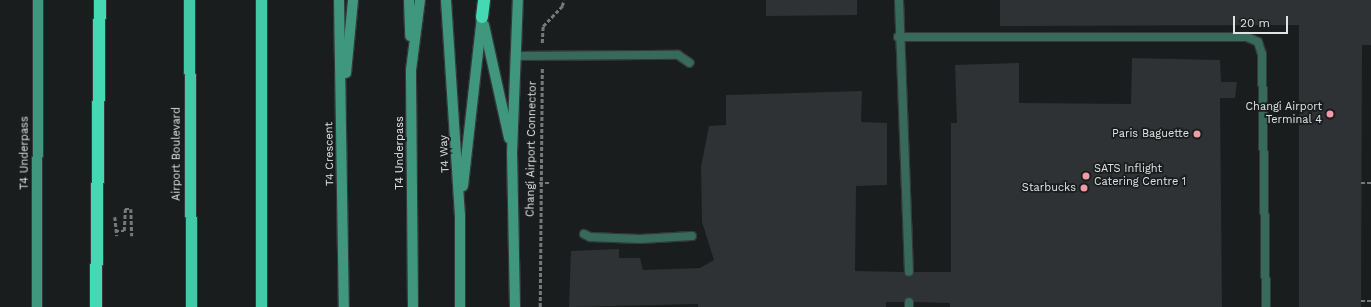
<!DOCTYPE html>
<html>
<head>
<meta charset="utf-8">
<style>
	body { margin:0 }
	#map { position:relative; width:1371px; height:307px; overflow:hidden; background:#191d1d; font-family:"Work Sans",sans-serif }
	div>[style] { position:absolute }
	.building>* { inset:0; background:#2f3234 }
	.path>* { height:2.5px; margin-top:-1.25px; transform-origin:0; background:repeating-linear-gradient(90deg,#767979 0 4px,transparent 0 6px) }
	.roads { filter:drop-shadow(1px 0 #353939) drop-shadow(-1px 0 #353939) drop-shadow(0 1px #353939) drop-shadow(0 -1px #353939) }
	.service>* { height:8px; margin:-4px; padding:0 4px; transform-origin:4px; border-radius:4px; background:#376a5a }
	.secondary>* { height:10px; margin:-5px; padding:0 5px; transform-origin:5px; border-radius:5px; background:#3f977e }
	.trunk>* { height:11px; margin:-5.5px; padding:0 5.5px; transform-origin:5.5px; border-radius:5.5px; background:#43c9a6 }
	.motorway>* { height:12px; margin:-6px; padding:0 6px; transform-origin:6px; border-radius:6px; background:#44d9b2 }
	.path-bridge>* { height:2.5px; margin-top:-1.25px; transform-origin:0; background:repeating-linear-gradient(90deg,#767979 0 4px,transparent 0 6px) }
	.dots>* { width:11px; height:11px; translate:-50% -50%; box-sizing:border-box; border:2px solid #191d1d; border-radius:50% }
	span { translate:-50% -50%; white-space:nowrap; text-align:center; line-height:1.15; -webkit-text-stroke:3.5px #191d1d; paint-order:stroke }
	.poi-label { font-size:11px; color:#e0e3e3 }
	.right { translate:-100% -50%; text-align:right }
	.left { translate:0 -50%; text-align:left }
	.street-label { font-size:11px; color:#e0e3e3 }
	.scale { position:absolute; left:1233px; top:16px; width:55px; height:18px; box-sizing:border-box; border:2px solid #e0e3e3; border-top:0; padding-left:5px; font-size:12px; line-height:14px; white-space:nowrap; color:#e0e3e3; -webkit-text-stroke:3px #191d1d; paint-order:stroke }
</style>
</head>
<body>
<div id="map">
	<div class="building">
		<i style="clip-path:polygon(766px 0,857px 0,857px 15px,766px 16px)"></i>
		<i style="clip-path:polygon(1000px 0,1371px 0,1371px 45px,1362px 45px,1361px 307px,1299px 307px,1299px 25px,1000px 26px)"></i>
		<i style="clip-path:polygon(1132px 58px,1220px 60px,1221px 82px,1237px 82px,1235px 98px,1220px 98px,1222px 307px,950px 307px,950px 303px,914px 302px,909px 297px,904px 302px,886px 302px,886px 307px,698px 307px,698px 304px,569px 307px,571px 251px,619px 249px,619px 258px,640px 258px,643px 270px,700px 268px,714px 260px,702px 222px,701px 167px,709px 126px,726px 125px,726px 95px,862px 91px,861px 122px,887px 123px,887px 185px,856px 186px,855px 271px,903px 272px,910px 277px,914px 272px,951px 272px,951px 123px,957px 123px,955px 65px,1019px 63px,1019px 103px,1131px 104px)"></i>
	</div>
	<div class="path">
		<i style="left:542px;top:43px;width:17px;rotate:-87deg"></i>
		<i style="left:543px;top:26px;width:28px;rotate:-46deg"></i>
		<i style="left:562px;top:6px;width:6px;rotate:-72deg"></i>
		<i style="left:539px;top:183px;width:12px"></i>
		<i style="left:1361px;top:183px;width:10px"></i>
		<i style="left:115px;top:231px;width:9px"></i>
		<i style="left:124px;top:231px;width:22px;rotate:-87deg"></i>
		<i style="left:125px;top:209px;width:6px"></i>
		<i style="left:131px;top:209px;width:27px;rotate:88deg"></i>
		<i style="left:1361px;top:301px;width:10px"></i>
		<i style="left:540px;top:307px;width:239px;rotate:-89.5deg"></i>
	</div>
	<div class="roads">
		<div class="service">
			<i style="left:899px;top:0;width:272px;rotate:87.9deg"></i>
			<i style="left:898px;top:37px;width:349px"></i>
			<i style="left:1247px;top:37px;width:12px;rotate:24deg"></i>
			<i style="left:1258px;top:42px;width:13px;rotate:72deg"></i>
			<i style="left:1262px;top:54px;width:253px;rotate:89.1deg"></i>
			<i style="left:515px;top:56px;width:163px;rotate:-0.4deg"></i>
			<i style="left:678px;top:55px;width:14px;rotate:34deg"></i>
			<i style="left:584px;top:234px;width:7px;rotate:27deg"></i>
			<i style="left:590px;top:237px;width:50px;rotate:2.3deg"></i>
			<i style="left:640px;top:239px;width:52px;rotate:-3.3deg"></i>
			<i style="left:909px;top:307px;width:5px;rotate:-90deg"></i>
		</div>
		<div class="secondary">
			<i style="left:339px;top:0;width:307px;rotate:89.1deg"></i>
			<i style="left:409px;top:0;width:36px;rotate:88deg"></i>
			<i style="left:446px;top:0;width:215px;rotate:86.3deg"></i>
			<i style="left:460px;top:215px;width:92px;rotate:90deg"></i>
			<i style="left:484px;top:25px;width:116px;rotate:77.5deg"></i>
			<i style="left:346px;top:73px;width:73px;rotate:-84.5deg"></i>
			<i style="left:463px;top:186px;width:170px;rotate:-83.6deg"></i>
			<i style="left:37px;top:307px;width:307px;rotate:-89.8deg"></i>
			<i style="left:413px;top:307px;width:237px;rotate:-90.5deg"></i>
			<i style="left:411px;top:70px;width:71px;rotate:-82.7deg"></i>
			<i style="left:515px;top:307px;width:154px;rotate:-91.1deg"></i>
			<i style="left:512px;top:153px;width:153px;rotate:-87.8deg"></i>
		</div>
		<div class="trunk">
			<i style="left:189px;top:0;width:307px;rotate:89.6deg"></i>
			<i style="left:261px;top:307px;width:307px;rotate:-90deg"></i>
		</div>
		<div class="motorway">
			<i style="left:482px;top:17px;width:17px;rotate:-83deg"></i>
			<i style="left:96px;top:307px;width:307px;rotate:-89.3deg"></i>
		</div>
	</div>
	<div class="path-bridge">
		<i style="left:115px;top:217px;width:19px;rotate:84deg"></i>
	</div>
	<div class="dots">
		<i style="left:1330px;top:114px;background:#f39aa7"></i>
		<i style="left:1197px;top:134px;background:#f39aa7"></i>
		<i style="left:1086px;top:176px;background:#f39aa7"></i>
		<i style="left:1084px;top:188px;background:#f39aa7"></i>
	</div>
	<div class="poi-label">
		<span class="right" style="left:1322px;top:114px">Changi Airport<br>Terminal 4</span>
		<span class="right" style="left:1189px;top:134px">Paris Baguette</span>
		<span class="left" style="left:1094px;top:176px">SATS Inflight<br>Catering Centre 1</span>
		<span class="right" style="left:1076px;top:188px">Starbucks</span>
	</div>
	<div class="street-label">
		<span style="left:532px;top:149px;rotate:-89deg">Changi Airport Connector</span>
		<span style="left:25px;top:153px;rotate:-90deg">T4 Underpass</span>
		<span style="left:400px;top:153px;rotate:-90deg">T4 Underpass</span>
		<span style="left:177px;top:154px;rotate:-90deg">Airport Boulevard</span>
		<span style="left:330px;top:154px;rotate:-91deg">T4 Crescent</span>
		<span style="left:445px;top:154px;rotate:-93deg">T4 Way</span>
	</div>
	<div class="scale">20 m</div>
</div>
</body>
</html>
